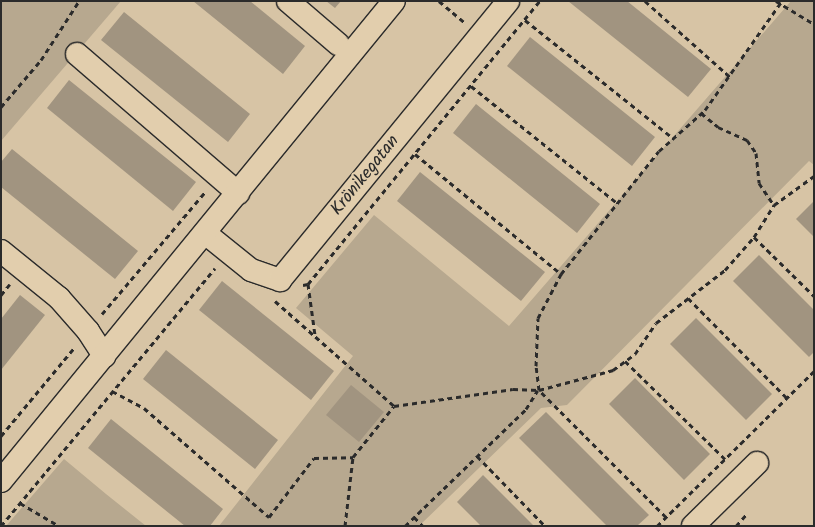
<!DOCTYPE html>
<html>
<head>
<meta charset="utf-8">
<style>
	body { margin:0 }
	#map { position:relative; width:815px; height:527px; overflow:hidden; background:#d7c4a5; font-family:Kalam,sans-serif }
	div>[style] { position:absolute }
	.green>* { inset:0; background:#b7a88f }
	.building>* { inset:0; background:#a19480 }
	.path>* { height:3px; margin-top:-1.5px; transform-origin:0; background:repeating-linear-gradient(90deg,#2b2b2b 0 5px,transparent 0 9px) }
	.roads { filter:drop-shadow(1px 0 #2b2b2b) drop-shadow(-1px 0 #2b2b2b) drop-shadow(0 1px #2b2b2b) drop-shadow(0 -1px #2b2b2b) }
	.minor>* { height:22px; margin:-11px; padding:0 11px; transform-origin:11px; border-radius:11px; background:#e2cead }
	span { translate:-50% -50%; white-space:nowrap; text-align:center; line-height:1.15; -webkit-text-stroke:4px #e2cead; paint-order:stroke }
	.street-label { font-size:18px; color:#2b2b2b }
	.frame { position:absolute; inset:0; border:2px solid #2b2b2b; pointer-events:none }
</style>
</head>
<body>
<div id="map">
	<div class="green">
		<i style="clip-path:polygon(1px 1px,121px 1px,1px 141px)"></i>
		<i style="clip-path:polygon(791px 1px,814px 1px,814px 165px,809px 161px,567px 405px,541px 408px,419px 526px,219px 526px,353px 356px,296px 308px,374px 215px,509px 326px)"></i>
		<i style="clip-path:polygon(64px 459px,106px 494px,146px 526px,6px 526px)"></i>
	</div>
	<div class="building">
		<i style="clip-path:polygon(193px 1px,250px 1px,305px 46px,283px 74px)"></i>
		<i style="clip-path:polygon(326px 1px,341px 1px,335px 8px)"></i>
		<i style="clip-path:polygon(568px 1px,627px 1px,711px 69px,688px 97px)"></i>
		<i style="clip-path:polygon(124px 12px,250px 114px,228px 142px,101px 40px)"></i>
		<i style="clip-path:polygon(530px 37px,655px 137px,632px 166px,507px 66px)"></i>
		<i style="clip-path:polygon(69px 80px,196px 182px,173px 211px,47px 108px)"></i>
		<i style="clip-path:polygon(476px 104px,600px 204px,577px 233px,453px 133px)"></i>
		<i style="clip-path:polygon(12px 149px,138px 251px,115px 279px,1px 187px,1px 162px)"></i>
		<i style="clip-path:polygon(420px 172px,545px 272px,521px 301px,397px 201px)"></i>
		<i style="clip-path:polygon(814px 201px,814px 237px,796px 219px)"></i>
		<i style="clip-path:polygon(759px 255px,814px 310px,814px 352px,809px 357px,733px 281px)"></i>
		<i style="clip-path:polygon(222px 281px,334px 371px,311px 400px,199px 310px)"></i>
		<i style="clip-path:polygon(20px 295px,45px 315px,1px 370px,1px 319px)"></i>
		<i style="clip-path:polygon(696px 318px,772px 394px,746px 420px,670px 344px)"></i>
		<i style="clip-path:polygon(166px 350px,278px 440px,255px 469px,143px 379px)"></i>
		<i style="clip-path:polygon(635px 378px,710px 454px,684px 480px,609px 404px)"></i>
		<i style="clip-path:polygon(351px 385px,384px 412px,359px 442px,326px 415px)"></i>
		<i style="clip-path:polygon(546px 412px,649px 515px,637px 526px,607px 526px,519px 438px)"></i>
		<i style="clip-path:polygon(111px 419px,223px 509px,210px 526px,185px 526px,88px 448px)"></i>
		<i style="clip-path:polygon(483px 475px,534px 526px,481px 526px,457px 502px)"></i>
	</div>
	<div class="path">
		<i style="left:439px;top:1px;width:34px;rotate:40deg"></i>
		<i style="left:645px;top:1px;width:114px;rotate:41.8deg"></i>
		<i style="left:776px;top:1px;width:44px;rotate:31.2deg"></i>
		<i style="left:525px;top:20px;width:189px;rotate:38.6deg"></i>
		<i style="left:471px;top:86px;width:187px;rotate:38.7deg"></i>
		<i style="left:1px;top:107px;width:62px;rotate:-49.6deg"></i>
		<i style="left:41px;top:60px;width:70px;rotate:-57.2deg"></i>
		<i style="left:701px;top:113px;width:22px;rotate:39deg"></i>
		<i style="left:718px;top:127px;width:32px;rotate:24deg"></i>
		<i style="left:747px;top:140px;width:16px;rotate:55deg"></i>
		<i style="left:756px;top:153px;width:30px;rotate:84deg"></i>
		<i style="left:759px;top:183px;width:27px;rotate:56deg"></i>
		<i style="left:415px;top:154px;width:189px;rotate:39.4deg"></i>
		<i style="left:754px;top:237px;width:84px;rotate:44.5deg"></i>
		<i style="left:308px;top:284px;width:51px;rotate:82.2deg"></i>
		<i style="left:303px;top:285px;width:5px;rotate:-11deg"></i>
		<i style="left:308px;top:284px;width:366px;rotate:-50.7deg"></i>
		<i style="left:1px;top:295px;width:14px;rotate:-51deg"></i>
		<i style="left:688px;top:298px;width:141px;rotate:45.3deg"></i>
		<i style="left:275px;top:301px;width:159px;rotate:41.4deg"></i>
		<i style="left:394px;top:406px;width:120px;rotate:-8.1deg"></i>
		<i style="left:513px;top:389px;width:26px;rotate:2deg"></i>
		<i style="left:539px;top:390px;width:77px;rotate:-15.1deg"></i>
		<i style="left:613px;top:370px;width:27px;rotate:-36deg"></i>
		<i style="left:635px;top:354px;width:37px;rotate:-56deg"></i>
		<i style="left:656px;top:323px;width:87px;rotate:-37.5deg"></i>
		<i style="left:725px;top:270px;width:44px;rotate:-48.7deg"></i>
		<i style="left:754px;top:237px;width:38px;rotate:-58deg"></i>
		<i style="left:774px;top:205px;width:49px;rotate:-35.9deg"></i>
		<i style="left:102px;top:314px;width:161px;rotate:-49.8deg"></i>
		<i style="left:625px;top:361px;width:140px;rotate:44.4deg"></i>
		<i style="left:112px;top:391px;width:36px;rotate:28deg"></i>
		<i style="left:144px;top:408px;width:166px;rotate:41.1deg"></i>
		<i style="left:269px;top:517px;width:74px;rotate:-52.7deg"></i>
		<i style="left:314px;top:458px;width:39px;rotate:-1deg"></i>
		<i style="left:1px;top:436px;width:114px;rotate:-50.3deg"></i>
		<i style="left:477px;top:456px;width:98px;rotate:45.8deg"></i>
		<i style="left:20px;top:503px;width:45px;rotate:30.5deg"></i>
		<i style="left:414px;top:517px;width:13px;rotate:45deg"></i>
		<i style="left:666px;top:517px;width:180px;rotate:-135deg"></i>
		<i style="left:539px;top:390px;width:24px;rotate:-97deg"></i>
		<i style="left:536px;top:366px;width:48px;rotate:-87.6deg"></i>
		<i style="left:538px;top:318px;width:50px;rotate:-62.4deg"></i>
		<i style="left:561px;top:274px;width:157px;rotate:-51.5deg"></i>
		<i style="left:659px;top:151px;width:62px;rotate:-41.7deg"></i>
		<i style="left:705px;top:110px;width:133px;rotate:-54.8deg"></i>
		<i style="left:1px;top:526px;width:335px;rotate:-50.3deg"></i>
		<i style="left:345px;top:526px;width:69px;rotate:-83.4deg"></i>
		<i style="left:353px;top:457px;width:65px;rotate:-51.2deg"></i>
		<i style="left:405px;top:526px;width:168px;rotate:-44deg"></i>
		<i style="left:526px;top:409px;width:22px;rotate:-58deg"></i>
		<i style="left:657px;top:526px;width:221px;rotate:-44.6deg"></i>
		<i style="left:736px;top:526px;width:15px;rotate:-48deg"></i>
	</div>
	<div class="roads">
		<div class="minor">
			<i style="left:288px;top:1px;width:66px;rotate:40.7deg"></i>
			<i style="left:77px;top:54px;width:213px;rotate:40.8deg"></i>
			<i style="left:205px;top:233px;width:59px;rotate:38.8deg"></i>
			<i style="left:251px;top:270px;width:31px;rotate:19deg"></i>
			<i style="left:280px;top:280px;width:360px;rotate:-50.7deg"></i>
			<i style="left:1px;top:251px;width:75px;rotate:39deg"></i>
			<i style="left:59px;top:298px;width:44px;rotate:48.7deg"></i>
			<i style="left:88px;top:331px;width:30px;rotate:57deg"></i>
			<i style="left:1px;top:481px;width:620px;rotate:-50.69deg"></i>
			<i style="left:693px;top:526px;width:90px;rotate:-44.5deg"></i>
		</div>
	</div>
	<div class="street-label">
		<span style="left:366px;top:176px;rotate:-51deg">Krönikegatan</span>
	</div>
	<div class="frame"></div>
</div>
</body>
</html>
